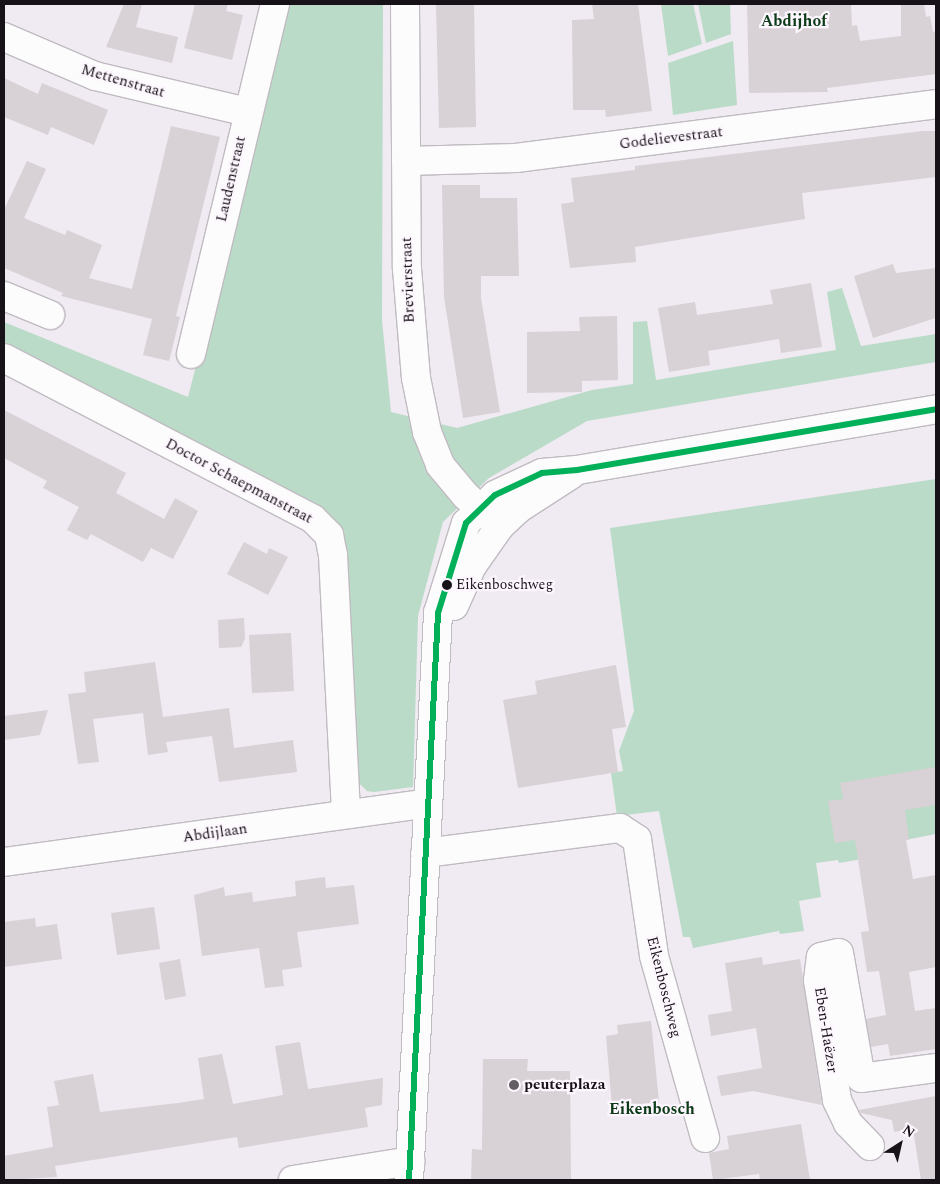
<!DOCTYPE html>
<html>
<head>
<meta charset="utf-8">
<style>
	body { margin:0 }
	#map { position:relative; width:940px; height:1184px; overflow:hidden; background:#f0eaf2; font-family:Spectral,serif }
	div>[style] { position:absolute }
	.green>* { inset:0; background:#badbc7 }
	.building>* { inset:0; background:#d8d1d5 }
	.roads { filter:drop-shadow(1px 0 #c0bbc1) drop-shadow(-1px 0 #c0bbc1) drop-shadow(0 1px #c0bbc1) drop-shadow(0 -1px #c0bbc1) }
	.minor>* { height:28px; margin:-14px; padding:0 14px; transform-origin:14px; border-radius:14px; background:#fdfcfd }
	.bus-1>* { height:6px; margin:-3px; padding:0 3px; transform-origin:3px; border-radius:3px; background:#03b05a }
	.dots>* { width:14px; height:14px; translate:-50% -50%; box-sizing:border-box; border:2px solid #fdf6fe; border-radius:50% }
	span { translate:-50% -50%; white-space:nowrap; text-align:center; line-height:1.15; -webkit-text-stroke:4.5px #fdf6fe; paint-order:stroke }
	.bus-label { font-size:14px; color:#171217 }
	.left { translate:0 -50%; text-align:left }
	.street-label { font-size:15px; color:#171217 }
	.poi-label { font-size:15px; color:#171217; font-weight:700 }
	.neighbourhood-label { font-size:16px; color:#0c3b17; font-weight:700 }
	.frame { position:absolute; inset:0; border:5px solid #171217; pointer-events:none }
	.north { position:absolute; left:875px; top:1119px; width:50px; height:50px; -webkit-text-stroke:4px #fdf6fe; paint-order:stroke; rotate:35deg; font-size:14px; font-weight:700; line-height:20px; text-align:center; color:#171217 }
	.north::after { content:''; display:block; margin:auto; width:18px; height:22px; background:#171217; clip-path:polygon(50% 0,100% 100%,50% 72%,0 100%) }
</style>
</head>
<body>
<div id="map">
	<div class="green">
		<i style="clip-path:polygon(290px 4px,383px 4px,382px 320px,391px 412px,457px 428px,592px 390px,633px 384px,633px 322px,647px 321px,656px 380px,836px 350px,827px 292px,842px 288px,861px 346px,936px 334px,936px 362px,587px 421px,489px 478px,443px 522px,418px 616px,413px 787px,374px 792px,367px 791px,360px 784px,352px 787px,320px 516px,4px 342px,4px 322px,188px 397px)"></i>
		<i style="clip-path:polygon(661px 4px,693px 4px,702px 44px,668px 56px)"></i>
		<i style="clip-path:polygon(698px 4px,730px 4px,731px 34px,706px 43px)"></i>
		<i style="clip-path:polygon(733px 41px,737px 105px,673px 115px,668px 63px)"></i>
		<i style="clip-path:polygon(936px 479px,936px 834px,905px 840px,903px 852px,839px 863px,838px 860px,816px 863px,821px 897px,799px 901px,804px 931px,780px 934px,779px 931px,693px 948px,690px 937px,683px 937px,659px 811px,617px 816px,611px 773px,623px 771px,619px 751px,634px 711px,610px 528px)"></i>
	</div>
	<div class="building">
		<i style="clip-path:polygon(124px 4px,142px 4px,136px 27px,178px 37px,172px 63px,106px 47px)"></i>
		<i style="clip-path:polygon(195px 4px,228px 4px,226px 11px,243px 15px,232px 60px,184px 48px)"></i>
		<i style="clip-path:polygon(436px 4px,474px 4px,476px 127px,439px 128px)"></i>
		<i style="clip-path:polygon(592px 4px,638px 4px,652px 111px,606px 117px,605px 110px,573px 110px,572px 20px,594px 19px)"></i>
		<i style="clip-path:polygon(747px 4px,851px 4px,852px 26px,857px 25px,860px 41px,901px 36px,901px 4px,924px 4px,926px 17px,930px 16px,933px 32px,936px 31px,936px 74px,827px 88px,828px 92px,749px 93px)"></i>
		<i style="clip-path:polygon(4px 78px,38px 94px,42px 83px,108px 110px,94px 145px,51px 127px,48px 135px,4px 117px)"></i>
		<i style="clip-path:polygon(171px 126px,220px 137px,176px 316px,180px 317px,169px 361px,143px 355px,152px 319px,61px 296px,63px 293px,4px 268px,4px 210px,27px 161px,46px 169px,24px 218px,65px 235px,67px 230px,102px 245px,89px 278px,132px 289px)"></i>
		<i style="clip-path:polygon(923px 131px,936px 131px,936px 177px,802px 193px,805px 219px,635px 247px,636px 262px,570px 268px,561px 204px,574px 202px,571px 178px,635px 170px,635px 166px)"></i>
		<i style="clip-path:polygon(442px 185px,480px 185px,480px 198px,517px 198px,519px 276px,481px 276px,481px 298px,500px 412px,463px 418px,444px 297px)"></i>
		<i style="clip-path:polygon(893px 264px,896px 273px,936px 268px,936px 318px,873px 338px,854px 276px)"></i>
		<i style="clip-path:polygon(811px 283px,822px 347px,781px 353px,779px 339px,708px 351px,710px 365px,669px 372px,658px 308px,695px 302px,697px 315px,773px 304px,770px 290px)"></i>
		<i style="clip-path:polygon(617px 316px,618px 380px,582px 381px,582px 392px,527px 393px,527px 332px,580px 331px,579px 317px)"></i>
		<i style="clip-path:polygon(4px 410px,126px 473px,116px 493px,164px 519px,175px 498px,198px 511px,173px 559px,151px 548px,143px 562px,91px 534px,87px 540px,67px 530px,79px 507px,43px 488px,47px 481px,4px 458px)"></i>
		<i style="clip-path:polygon(244px 542px,267px 554px,269px 548px,288px 557px,268px 595px,227px 574px)"></i>
		<i style="clip-path:polygon(244px 618px,245px 639px,241px 647px,219px 648px,218px 620px)"></i>
		<i style="clip-path:polygon(291px 633px,294px 691px,252px 693px,249px 635px)"></i>
		<i style="clip-path:polygon(155px 662px,163px 717px,229px 708px,234px 748px,293px 740px,297px 772px,219px 782px,212px 736px,166px 742px,168px 752px,148px 755px,143px 713px,93px 719px,99px 762px,78px 764px,68px 694px,86px 692px,84px 672px)"></i>
		<i style="clip-path:polygon(616px 665px,626px 727px,612px 729px,618px 772px,518px 788px,503px 700px,537px 694px,535px 681px)"></i>
		<i style="clip-path:polygon(48px 710px,40px 735px,4px 740px,4px 716px)"></i>
		<i style="clip-path:polygon(936px 767px,936px 805px,905px 810px,909px 840px,906px 840px,913px 879px,936px 875px,936px 967px,909px 972px,915px 1011px,936px 1008px,936px 1049px,890px 1056px,888px 1044px,871px 1047px,866px 1019px,886px 1015px,879px 971px,867px 972px,861px 932px,869px 931px,855px 840px,835px 843px,828px 801px,843px 799px,840px 783px)"></i>
		<i style="clip-path:polygon(325px 877px,326px 888px,354px 885px,359px 924px,297px 932px,302px 967px,282px 970px,284px 986px,265px 988px,259px 948px,202px 956px,194px 895px,224px 887px,225px 896px,252px 892px,253px 902px,296px 896px,295px 881px)"></i>
		<i style="clip-path:polygon(154px 907px,160px 949px,117px 955px,111px 913px)"></i>
		<i style="clip-path:polygon(35px 918px,36px 927px,57px 924px,62px 959px,4px 967px,4px 922px)"></i>
		<i style="clip-path:polygon(762px 957px,763px 965px,800px 959px,822px 1105px,753px 1091px,721px 1096px,717px 1076px,762px 1068px,756px 1028px,711px 1036px,708px 1015px,732px 1011px,725px 963px)"></i>
		<i style="clip-path:polygon(180px 959px,186px 996px,165px 1000px,159px 963px)"></i>
		<i style="clip-path:polygon(651px 1021px,659px 1102px,612px 1107px,606px 1036px,618px 1034px,617px 1025px)"></i>
		<i style="clip-path:polygon(300px 1042px,308px 1089px,383px 1078px,382px 1105px,365px 1108px,368px 1127px,239px 1148px,237px 1137px,55px 1166px,57px 1177px,4px 1180px,4px 1156px,53px 1147px,47px 1107px,59px 1105px,54px 1081px,93px 1074px,100px 1112px,178px 1103px,204px 1099px,198px 1058px,222px 1054px,233px 1104px,283px 1095px,275px 1046px)"></i>
		<i style="clip-path:polygon(483px 1059px,528px 1059px,527px 1071px,570px 1071px,571px 1180px,471px 1180px,472px 1149px,482px 1150px)"></i>
		<i style="clip-path:polygon(936px 1096px,936px 1180px,921px 1180px,913px 1129px,894px 1132px,892px 1120px,861px 1113px,859px 1110px)"></i>
		<i style="clip-path:polygon(801px 1124px,810px 1180px,760px 1180px,759px 1174px,713px 1180px,709px 1153px,729px 1149px,727px 1136px)"></i>
	</div>
	<div class="roads">
		<div class="minor">
			<i style="left:405px;top:4px;width:265px;rotate:89.6deg"></i>
			<i style="left:407px;top:269px;width:109px;rotate:85.3deg"></i>
			<i style="left:416px;top:378px;width:55px;rotate:78.5deg"></i>
			<i style="left:427px;top:432px;width:35px;rotate:68deg"></i>
			<i style="left:440px;top:465px;width:40px;rotate:50deg"></i>
			<i style="left:466px;top:496px;width:45px;rotate:41.4deg"></i>
			<i style="left:4px;top:37px;width:99px;rotate:23.2deg"></i>
			<i style="left:95px;top:76px;width:156px;rotate:13.3deg"></i>
			<i style="left:406px;top:161px;width:110px;rotate:-1.6deg"></i>
			<i style="left:516px;top:158px;width:423px;rotate:-7.3deg"></i>
			<i style="left:4px;top:296px;width:50px;rotate:22.4deg"></i>
			<i style="left:191px;top:354px;width:360px;rotate:-76.5deg"></i>
			<i style="left:4px;top:358px;width:348px;rotate:27.5deg"></i>
			<i style="left:313px;top:519px;width:23px;rotate:45deg"></i>
			<i style="left:329px;top:535px;width:20px;rotate:79deg"></i>
			<i style="left:333px;top:555px;width:259px;rotate:87.1deg"></i>
			<i style="left:454px;top:606px;width:44px;rotate:-65.8deg"></i>
			<i style="left:472px;top:566px;width:49px;rotate:-55deg"></i>
			<i style="left:500px;top:526px;width:25px;rotate:-43deg"></i>
			<i style="left:518px;top:509px;width:64px;rotate:-32.9deg"></i>
			<i style="left:425px;top:853px;width:197px;rotate:-7.3deg"></i>
			<i style="left:620px;top:828px;width:20px;rotate:33deg"></i>
			<i style="left:637px;top:839px;width:118px;rotate:81.7deg"></i>
			<i style="left:654px;top:956px;width:189px;rotate:74.3deg"></i>
			<i style="left:4px;top:862px;width:427px;rotate:-7.9deg"></i>
			<i style="left:870px;top:1146px;width:32px;rotate:-134deg"></i>
			<i style="left:848px;top:1123px;width:25px;rotate:-116deg"></i>
			<i style="left:837px;top:1100px;width:121px;rotate:-99deg"></i>
			<i style="left:818px;top:980px;width:23px;rotate:-83deg"></i>
			<i style="left:821px;top:957px;width:18px;rotate:-13deg"></i>
			<i style="left:839px;top:953px;width:127px;rotate:80deg"></i>
			<i style="left:861px;top:1078px;width:76px;rotate:-7.6deg"></i>
			<i style="left:293px;top:1180px;width:119px;rotate:-9.2deg"></i>
			<i style="left:409px;top:1180px;width:568px;rotate:-87.07deg"></i>
			<i style="left:438px;top:613px;width:94px;rotate:-72.7deg"></i>
			<i style="left:466px;top:523px;width:40px;rotate:-44deg"></i>
			<i style="left:495px;top:495px;width:52px;rotate:-25.1deg"></i>
			<i style="left:542px;top:473px;width:35px;rotate:-5deg"></i>
			<i style="left:577px;top:470px;width:364px;rotate:-9.6deg"></i>
		</div>
	</div>
	<div class="bus-1">
		<i style="left:409px;top:1180px;width:568px;rotate:-87.07deg"></i>
		<i style="left:438px;top:613px;width:94px;rotate:-72.7deg"></i>
		<i style="left:466px;top:523px;width:40px;rotate:-44deg"></i>
		<i style="left:495px;top:495px;width:52px;rotate:-25.1deg"></i>
		<i style="left:542px;top:473px;width:35px;rotate:-5deg"></i>
		<i style="left:577px;top:470px;width:364px;rotate:-9.6deg"></i>
	</div>
	<div class="dots">
		<i style="left:447px;top:585px;background:#171217"></i>
		<i style="left:514px;top:1085px;background:#635e64"></i>
	</div>
	<div class="bus-label">
		<span class="left" style="left:456px;top:585px">Eikenboschweg</span>
	</div>
	<div class="street-label">
		<span style="left:123px;top:81px;rotate:16deg">Mettenstraat</span>
		<span style="left:671px;top:138px;rotate:-7deg">Godelievestraat</span>
		<span style="left:231px;top:179px;rotate:-77deg">Laudenstraat</span>
		<span style="left:408px;top:280px;rotate:-92deg">Brevierstraat</span>
		<span style="left:239px;top:481px;rotate:28deg">Doctor Schaepmanstraat</span>
		<span style="left:215px;top:833px;rotate:-8deg">Abdijlaan</span>
		<span style="left:664px;top:987px;rotate:76deg">Eikenboschweg</span>
		<span style="left:826px;top:1030px;rotate:81deg">Eben-Haëzer</span>
	</div>
	<div class="poi-label">
		<span class="left" style="left:524px;top:1085px">peuterplaza</span>
	</div>
	<div class="neighbourhood-label">
		<span style="left:794px;top:21px">Abdijhof</span>
		<span style="left:652px;top:1109px">Eikenbosch</span>
	</div>
	<div class="frame"></div>
	<div class="north">N</div>
</div>
</body>
</html>
